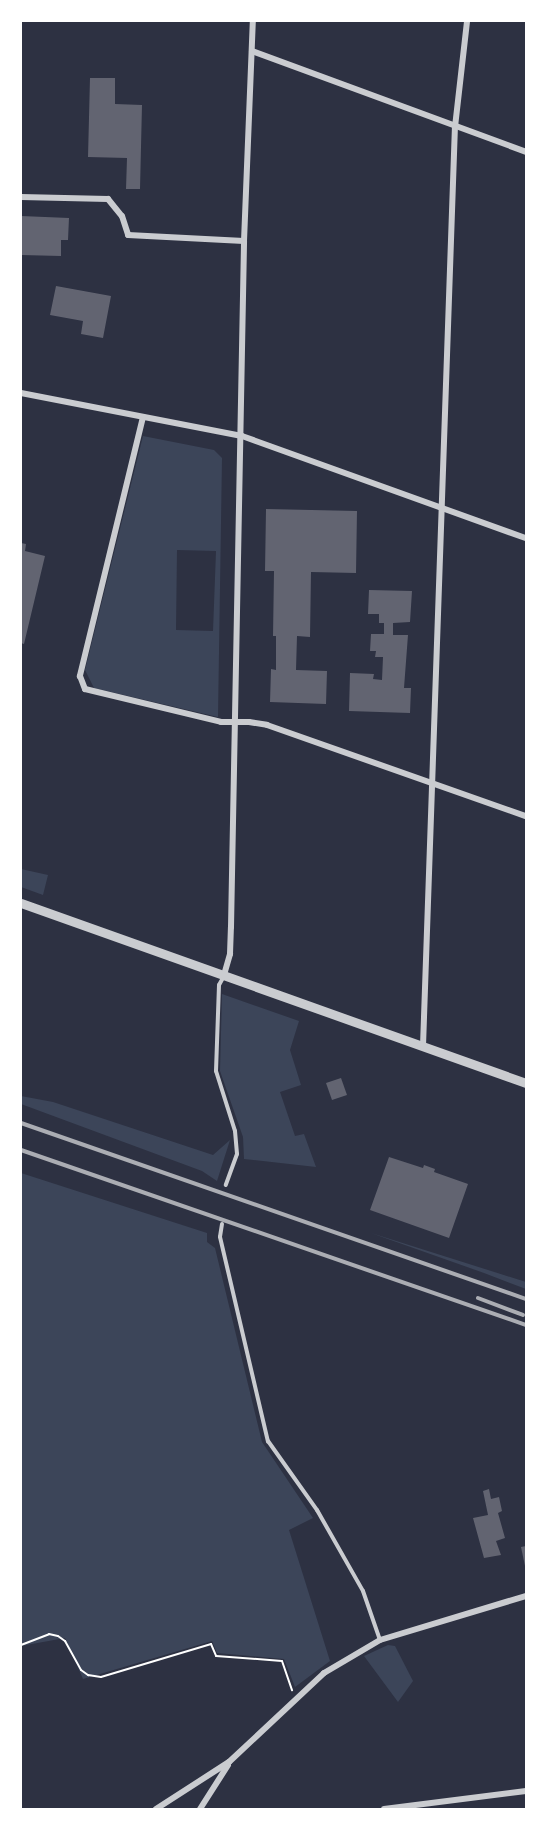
<!DOCTYPE html>
<html>
<head>
<meta charset="utf-8">
<style>
	body { margin:0 }
	#map { position:relative; width:547px; height:1830px; overflow:hidden; background:#2d3142; font-family:"Alegreya Sans",sans-serif }
	div>[style] { position:absolute }
	.green>* { inset:0; background:#3c4559 }
	.building>* { inset:0; background:#626471 }
	.path>* { height:2px; margin:-1px; padding:0 1px; transform-origin:1px; border-radius:1px; background:#fff }
	.service>* { height:4px; margin:-2px; padding:0 2px; transform-origin:2px; border-radius:2px; background:#caccd0 }
	.minor>* { height:6px; margin:-3px; padding:0 3px; transform-origin:3px; border-radius:3px; background:#caccd0 }
	.tertiary>* { height:9px; margin:-4.5px; padding:0 4.5px; transform-origin:4.5px; border-radius:4.5px; background:#caccd0 }
	.rail>* { height:4px; margin:-2px; padding:0 2px; transform-origin:2px; border-radius:2px; background:#abadb3 }
	span { translate:-50% -50%; white-space:nowrap; text-align:center; line-height:1.15; -webkit-text-stroke:4.5px #fff; paint-order:stroke }
	.frame { position:absolute; inset:0; border:22px solid #fff; pointer-events:none }
</style>
</head>
<body>
<div id="map">
	<div class="green">
		<i style="clip-path:polygon(evenodd,143px 436px,214px 450px,222px 458px,218px 717px,94px 688px,85px 670px,143px 436px,177px 550px,216px 551px,213px 631px,176px 630px,177px 550px)"></i>
		<i style="clip-path:polygon(21px 869px,48px 875px,43px 895px,21px 887px)"></i>
		<i style="clip-path:polygon(222px 994px,299px 1021px,290px 1050px,301px 1085px,280px 1092px,295px 1136px,304px 1134px,316px 1167px,244px 1159px,243px 1137px,220px 1071px)"></i>
		<i style="clip-path:polygon(21px 1096px,53px 1102px,213px 1155px,230px 1140px,217px 1181px,202px 1171px,21px 1104px)"></i>
		<i style="clip-path:polygon(21px 1173px,207px 1233px,207px 1242px,215px 1248px,262px 1442px,313px 1518px,289px 1530px,330px 1661px,295px 1687px,284px 1659px,217px 1653px,212px 1641px,83px 1679px,65px 1638px,21px 1646px)"></i>
		<i style="clip-path:polygon(371px 1233px,526px 1282px,526px 1289px,484px 1273px)"></i>
		<i style="clip-path:polygon(388px 1645px,395px 1646px,413px 1681px,398px 1702px,364px 1656px)"></i>
	</div>
	<div class="building">
		<i style="clip-path:polygon(90px 78px,115px 78px,115px 104px,142px 105px,140px 189px,126px 189px,127px 158px,88px 157px)"></i>
		<i style="clip-path:polygon(21px 216px,69px 218px,68px 240px,61px 240px,61px 256px,21px 255px)"></i>
		<i style="clip-path:polygon(56px 286px,111px 296px,103px 338px,81px 334px,83px 321px,50px 315px)"></i>
		<i style="clip-path:polygon(266px 509px,357px 511px,356px 573px,311px 572px,310px 637px,297px 636px,296px 670px,327px 671px,326px 704px,270px 702px,271px 669px,276px 670px,276px 636px,273px 636px,274px 571px,265px 571px)"></i>
		<i style="clip-path:polygon(21px 543px,26px 544px,25px 551px,45px 556px,24px 644px,21px 643px)"></i>
		<i style="clip-path:polygon(369px 590px,412px 591px,410px 622px,393px 623px,393px 635px,408px 635px,404px 688px,411px 688px,410px 713px,349px 711px,350px 673px,374px 674px,373px 679px,382px 680px,383px 657px,375px 657px,376px 651px,370px 651px,371px 634px,384px 634px,384px 623px,379px 623px,379px 614px,368px 614px)"></i>
		<i style="clip-path:polygon(341px 1078px,347px 1095px,332px 1100px,326px 1083px)"></i>
		<i style="clip-path:polygon(389px 1157px,423px 1168px,424px 1165px,435px 1169px,434px 1172px,468px 1184px,449px 1238px,370px 1210px)"></i>
		<i style="clip-path:polygon(489px 1489px,491px 1499px,499px 1497px,502px 1511px,498px 1513px,505px 1538px,496px 1541px,501px 1555px,484px 1558px,473px 1518px,488px 1515px,483px 1491px)"></i>
		<i style="clip-path:polygon(526px 1546px,526px 1566px,525px 1566px,521px 1547px)"></i>
	</div>
	<div class="path">
		<i style="left:21px;top:1645px;width:30px;rotate:-21deg"></i>
		<i style="left:49px;top:1634px;width:9px;rotate:13deg"></i>
		<i style="left:58px;top:1636px;width:9px;rotate:36deg"></i>
		<i style="left:65px;top:1641px;width:33px;rotate:61deg"></i>
		<i style="left:81px;top:1670px;width:9px;rotate:36deg"></i>
		<i style="left:88px;top:1675px;width:13px;rotate:9deg"></i>
		<i style="left:101px;top:1677px;width:115px;rotate:-16.7deg"></i>
		<i style="left:211px;top:1644px;width:13px;rotate:67deg"></i>
		<i style="left:216px;top:1656px;width:66px;rotate:4.3deg"></i>
		<i style="left:282px;top:1661px;width:31px;rotate:71deg"></i>
	</div>
	<div class="service">
		<i style="left:224px;top:976px;width:10px;rotate:119deg"></i>
		<i style="left:219px;top:985px;width:86px;rotate:92deg"></i>
		<i style="left:216px;top:1071px;width:63px;rotate:72.4deg"></i>
		<i style="left:235px;top:1131px;width:23px;rotate:85deg"></i>
		<i style="left:237px;top:1154px;width:33px;rotate:110deg"></i>
		<i style="left:222px;top:1224px;width:13px;rotate:99deg"></i>
		<i style="left:220px;top:1237px;width:210px;rotate:76.8deg"></i>
		<i style="left:268px;top:1441px;width:85px;rotate:54.6deg"></i>
		<i style="left:317px;top:1510px;width:93px;rotate:60.4deg"></i>
		<i style="left:363px;top:1591px;width:52px;rotate:70.9deg"></i>
	</div>
	<div class="minor">
		<i style="left:252px;top:51px;width:292px;rotate:20.2deg"></i>
		<i style="left:21px;top:197px;width:87px;rotate:1.3deg"></i>
		<i style="left:108px;top:199px;width:22px;rotate:51deg"></i>
		<i style="left:122px;top:216px;width:20px;rotate:72deg"></i>
		<i style="left:128px;top:235px;width:116px;rotate:3deg"></i>
		<i style="left:21px;top:393px;width:225px;rotate:11deg"></i>
		<i style="left:242px;top:436px;width:302px;rotate:19.8deg"></i>
		<i style="left:143px;top:417px;width:267px;rotate:103.7deg"></i>
		<i style="left:80px;top:676px;width:14px;rotate:69deg"></i>
		<i style="left:85px;top:689px;width:140px;rotate:13.6deg"></i>
		<i style="left:221px;top:722px;width:28px"></i>
		<i style="left:249px;top:722px;width:18px;rotate:9deg"></i>
		<i style="left:267px;top:725px;width:275px;rotate:19.4deg"></i>
		<i style="left:224px;top:975px;width:22px;rotate:-74deg"></i>
		<i style="left:230px;top:954px;width:27px;rotate:-88deg"></i>
		<i style="left:231px;top:927px;width:686px;rotate:-88.91deg"></i>
		<i style="left:244px;top:241px;width:220px;rotate:-87.7deg"></i>
		<i style="left:423px;top:1046px;width:920px;rotate:-88.01deg"></i>
		<i style="left:455px;top:127px;width:107px;rotate:-83.5deg"></i>
		<i style="left:156px;top:1809px;width:87px;rotate:-32.8deg"></i>
		<i style="left:229px;top:1762px;width:130px;rotate:-43.1deg"></i>
		<i style="left:324px;top:1673px;width:65px;rotate:-30.5deg"></i>
		<i style="left:380px;top:1640px;width:152px;rotate:-16.8deg"></i>
		<i style="left:200px;top:1809px;width:52px;rotate:-57.5deg"></i>
		<i style="left:384px;top:1809px;width:143px;rotate:-7.2deg"></i>
	</div>
	<div class="tertiary">
		<i style="left:21px;top:903px;width:536px;rotate:19.62deg"></i>
	</div>
	<div class="rail">
		<i style="left:21px;top:1123px;width:535px;rotate:19.21deg"></i>
		<i style="left:21px;top:1150px;width:534px;rotate:19.11deg"></i>
		<i style="left:478px;top:1298px;width:48px;rotate:20.7deg"></i>
	</div>
	<div class="frame"></div>
</div>
</body>
</html>
